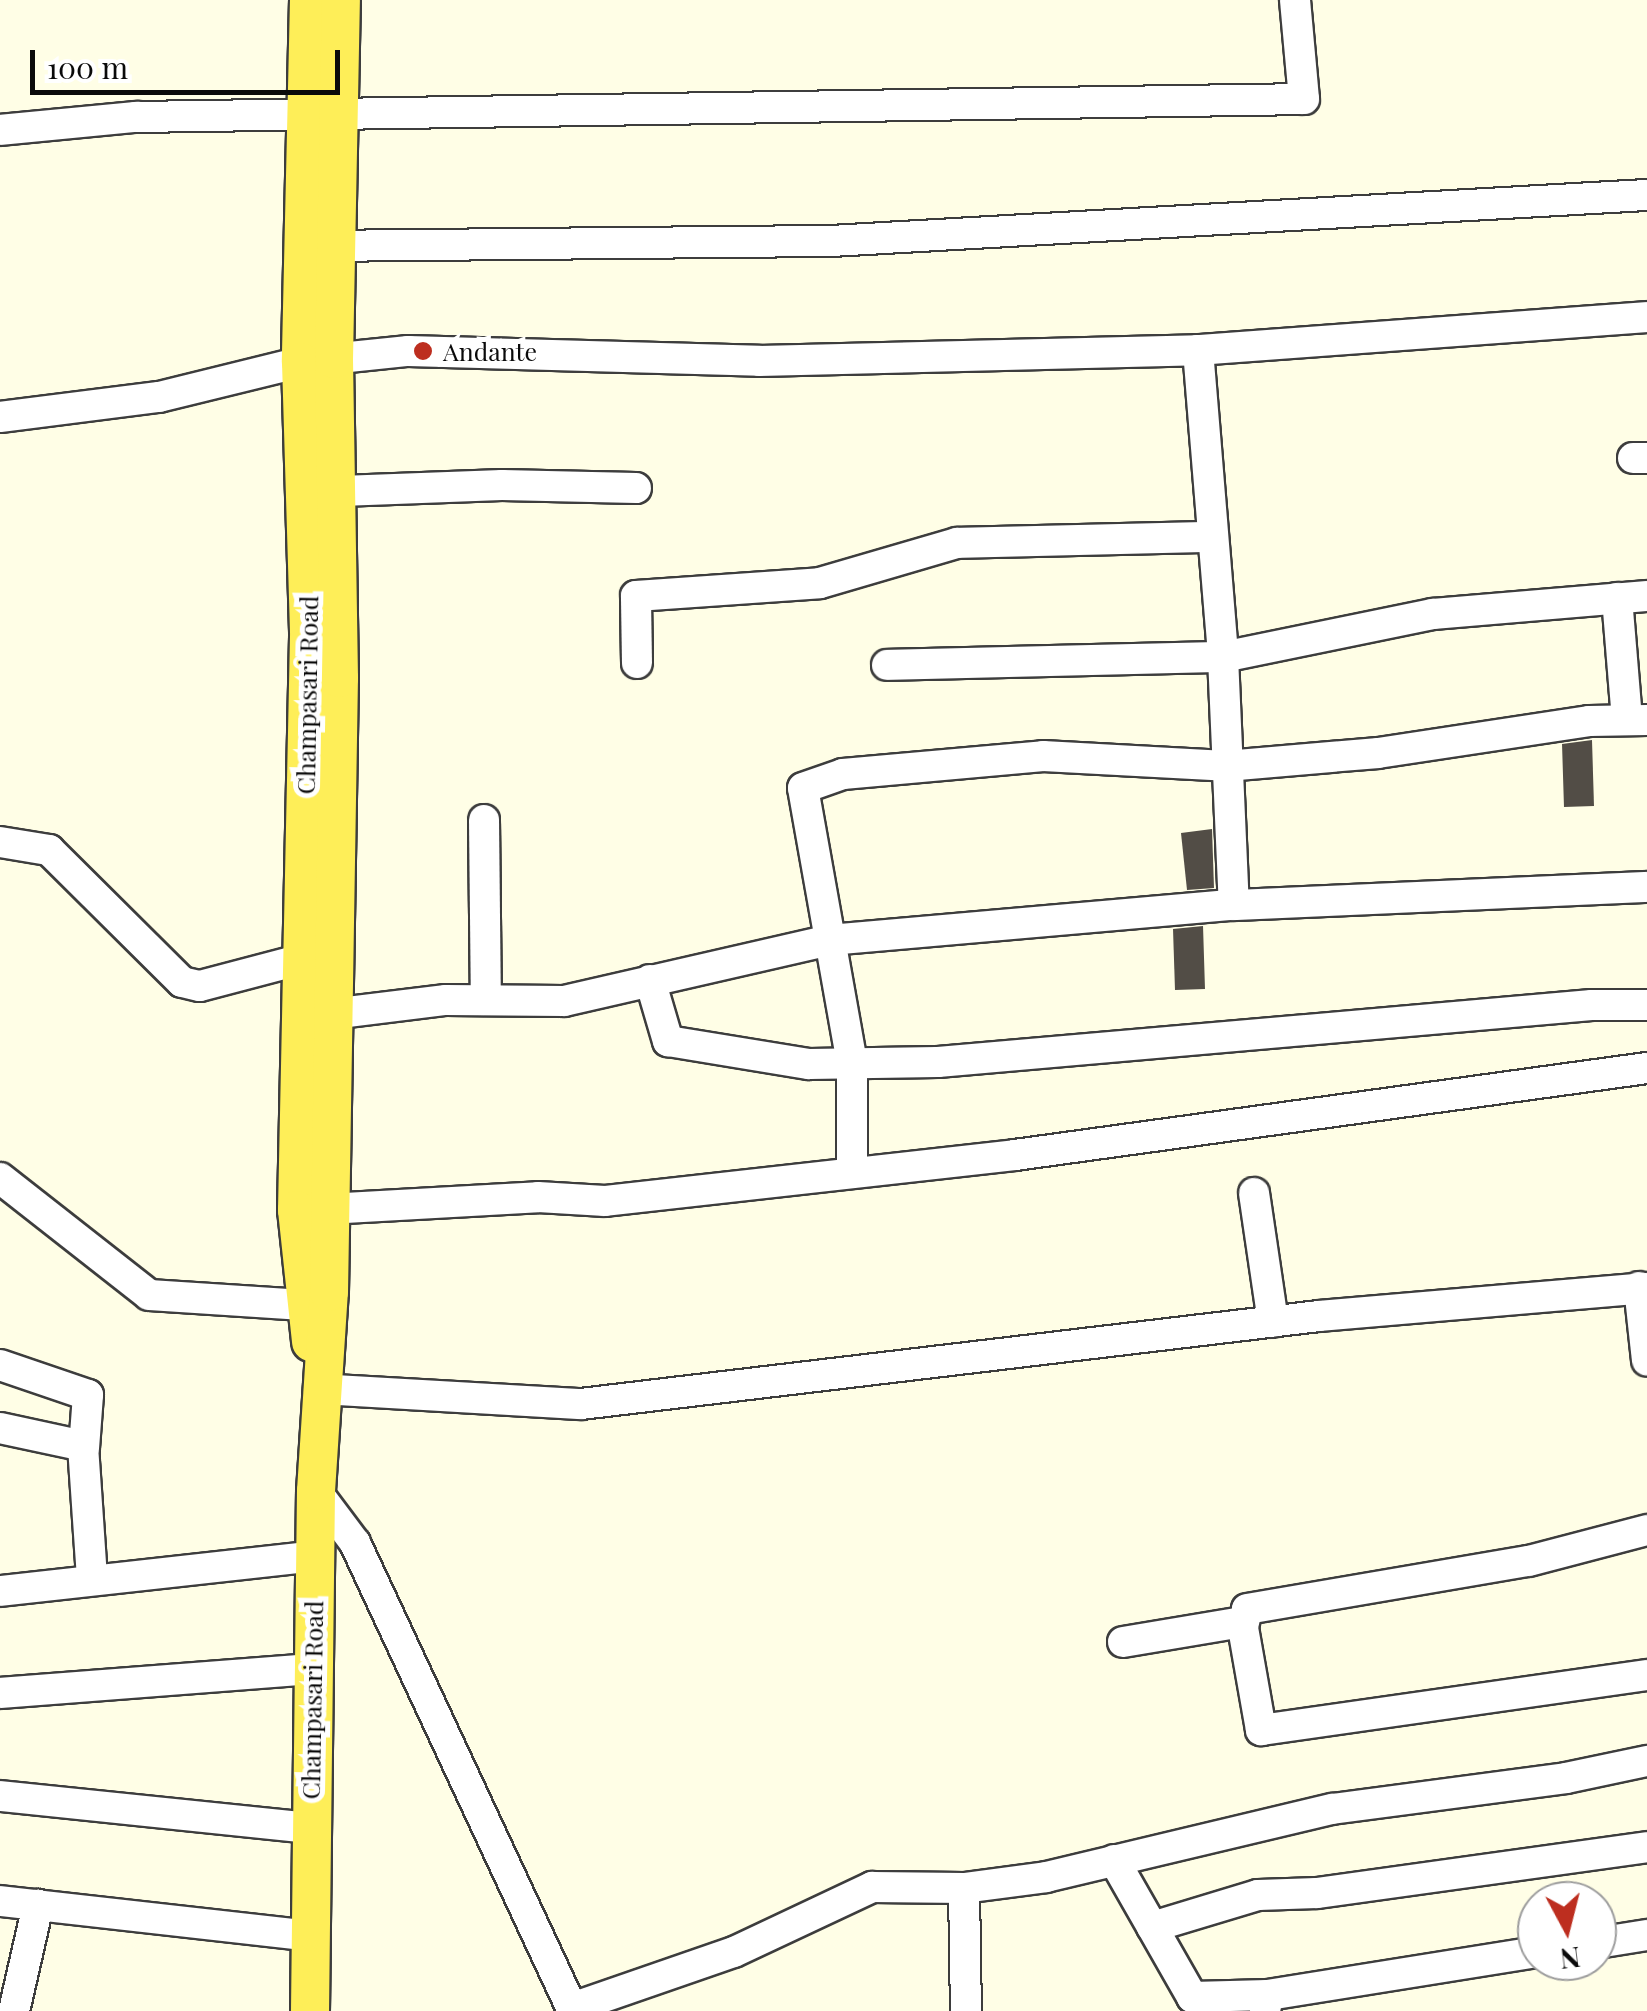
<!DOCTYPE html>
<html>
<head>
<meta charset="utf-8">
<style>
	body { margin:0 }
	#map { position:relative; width:1647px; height:2011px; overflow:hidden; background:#fffee6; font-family:"Playfair Display",serif }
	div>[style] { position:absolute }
	.building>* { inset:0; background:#524d46 }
	.roads { filter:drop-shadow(2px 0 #3d3d3d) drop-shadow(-2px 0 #3d3d3d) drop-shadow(0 2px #3d3d3d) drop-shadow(0 -2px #3d3d3d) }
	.minor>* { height:30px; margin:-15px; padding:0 15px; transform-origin:15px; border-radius:15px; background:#fff }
	.major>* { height:38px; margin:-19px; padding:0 19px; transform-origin:19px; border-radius:19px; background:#feee58 }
	.dots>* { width:28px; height:28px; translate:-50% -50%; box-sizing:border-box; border:5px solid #fff; border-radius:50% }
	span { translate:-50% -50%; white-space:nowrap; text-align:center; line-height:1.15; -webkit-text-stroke:10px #fff; paint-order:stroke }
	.poi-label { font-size:25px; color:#0a0a0a }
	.left { translate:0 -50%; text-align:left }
	.street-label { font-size:25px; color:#0a0a0a }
	.north { position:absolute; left:1517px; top:1881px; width:100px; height:100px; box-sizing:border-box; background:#fff; border:2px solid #9d9d9d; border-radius:50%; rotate:173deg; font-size:28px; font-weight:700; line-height:40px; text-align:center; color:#0a0a0a }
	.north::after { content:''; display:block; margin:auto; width:35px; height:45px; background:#bd2e1f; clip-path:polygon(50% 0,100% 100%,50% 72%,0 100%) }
	.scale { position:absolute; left:30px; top:50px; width:310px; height:45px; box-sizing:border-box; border:5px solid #0a0a0a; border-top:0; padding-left:12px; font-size:30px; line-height:35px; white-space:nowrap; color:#0a0a0a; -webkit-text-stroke:8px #fff; paint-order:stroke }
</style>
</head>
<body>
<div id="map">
	<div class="building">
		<i style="clip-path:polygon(1592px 740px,1594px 806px,1564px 807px,1562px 744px)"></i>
		<i style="clip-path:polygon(1212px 829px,1214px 888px,1187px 890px,1181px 833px)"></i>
		<i style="clip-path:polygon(1203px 926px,1205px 989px,1175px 990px,1173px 929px)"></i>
	</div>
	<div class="roads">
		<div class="minor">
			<i style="left:0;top:130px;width:137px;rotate:-5.5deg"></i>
			<i style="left:136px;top:117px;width:1168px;rotate:-0.88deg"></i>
			<i style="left:1304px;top:99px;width:99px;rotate:-95.2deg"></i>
			<i style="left:316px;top:246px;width:515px;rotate:-0.56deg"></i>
			<i style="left:831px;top:241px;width:817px;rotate:-3.23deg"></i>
			<i style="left:1198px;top:350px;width:308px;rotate:85.3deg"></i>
			<i style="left:1223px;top:657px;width:248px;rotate:87.5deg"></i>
			<i style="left:0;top:417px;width:160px;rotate:-7.2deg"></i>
			<i style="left:159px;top:397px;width:146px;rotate:-13.8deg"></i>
			<i style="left:301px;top:362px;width:108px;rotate:-5.9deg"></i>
			<i style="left:408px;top:351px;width:351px;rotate:1.6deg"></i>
			<i style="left:759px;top:361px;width:439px;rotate:-1.4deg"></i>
			<i style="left:1198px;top:350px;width:450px;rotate:-4.2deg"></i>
			<i style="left:1633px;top:458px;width:14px"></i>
			<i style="left:314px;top:492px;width:188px;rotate:-2.1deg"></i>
			<i style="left:502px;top:485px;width:134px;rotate:1.3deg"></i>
			<i style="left:1617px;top:598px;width:122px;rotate:85.3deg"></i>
			<i style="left:637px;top:663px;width:67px;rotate:-90.9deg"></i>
			<i style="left:636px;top:596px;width:184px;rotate:-4deg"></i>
			<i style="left:820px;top:583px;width:143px;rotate:-16.3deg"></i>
			<i style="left:957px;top:543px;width:253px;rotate:-1.4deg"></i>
			<i style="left:887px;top:665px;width:336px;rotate:-1.4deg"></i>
			<i style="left:1223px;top:657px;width:214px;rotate:-11.6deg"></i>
			<i style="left:1433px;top:614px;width:215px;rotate:-4.8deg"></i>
			<i style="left:484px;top:820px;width:180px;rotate:89.4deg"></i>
			<i style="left:0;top:842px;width:50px;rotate:9.3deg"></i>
			<i style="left:49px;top:850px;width:187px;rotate:44.8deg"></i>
			<i style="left:182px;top:982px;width:18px;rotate:13deg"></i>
			<i style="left:200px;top:986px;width:106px;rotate:-14.7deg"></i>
			<i style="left:650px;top:980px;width:64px;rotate:73.6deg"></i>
			<i style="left:668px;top:1041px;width:143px;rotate:9.3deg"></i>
			<i style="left:809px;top:1064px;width:129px;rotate:-0.9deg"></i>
			<i style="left:938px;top:1062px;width:656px;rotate:-4.98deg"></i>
			<i style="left:1592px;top:1005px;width:55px"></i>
			<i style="left:315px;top:1016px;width:132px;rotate:-7deg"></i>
			<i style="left:446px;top:1000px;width:118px;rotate:0.5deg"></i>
			<i style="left:564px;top:1001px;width:273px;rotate:-12.9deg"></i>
			<i style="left:830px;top:940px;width:406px;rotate:-5deg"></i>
			<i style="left:1234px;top:905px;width:413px;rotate:-2.5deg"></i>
			<i style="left:852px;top:1173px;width:110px;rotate:-90deg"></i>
			<i style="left:852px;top:1063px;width:279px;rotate:-100.1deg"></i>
			<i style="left:803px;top:788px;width:42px;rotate:-19.3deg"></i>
			<i style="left:843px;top:774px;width:201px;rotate:-5.1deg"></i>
			<i style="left:1043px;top:756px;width:183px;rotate:3.1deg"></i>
			<i style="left:1226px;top:766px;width:153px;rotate:-4.9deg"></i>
			<i style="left:1378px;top:753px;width:213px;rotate:-8.6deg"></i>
			<i style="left:1589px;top:721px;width:58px;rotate:-1deg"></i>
			<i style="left:0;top:1178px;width:189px;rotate:38.1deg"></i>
			<i style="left:149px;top:1295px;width:155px;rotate:3.7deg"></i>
			<i style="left:1254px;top:1193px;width:130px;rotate:81.6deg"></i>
			<i style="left:309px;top:1210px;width:229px;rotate:-3.2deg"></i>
			<i style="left:538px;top:1197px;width:67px;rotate:3.4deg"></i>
			<i style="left:605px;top:1201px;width:413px;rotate:-6.4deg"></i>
			<i style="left:1015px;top:1155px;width:638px;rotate:-7.84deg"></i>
			<i style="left:1639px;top:1287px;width:74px;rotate:83.8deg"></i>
			<i style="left:0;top:1365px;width:93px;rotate:18.8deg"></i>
			<i style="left:88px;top:1395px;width:53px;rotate:94.3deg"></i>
			<i style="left:319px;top:1389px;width:262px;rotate:3.3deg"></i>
			<i style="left:581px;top:1404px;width:743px;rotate:-6.8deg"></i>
			<i style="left:1319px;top:1316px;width:329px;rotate:-4.9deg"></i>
			<i style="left:0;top:1428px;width:85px;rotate:12.2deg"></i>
			<i style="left:83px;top:1446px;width:131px;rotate:86.1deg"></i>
			<i style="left:316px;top:1491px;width:65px;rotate:53.1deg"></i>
			<i style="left:355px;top:1543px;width:516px;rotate:65.02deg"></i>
			<i style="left:0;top:1591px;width:318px;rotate:-6.3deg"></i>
			<i style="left:1243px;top:1627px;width:18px;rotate:-77deg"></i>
			<i style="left:1247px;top:1609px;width:286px;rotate:-9.7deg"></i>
			<i style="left:1529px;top:1561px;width:122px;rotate:-14.7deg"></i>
			<i style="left:1123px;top:1642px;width:121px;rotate:-9.5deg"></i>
			<i style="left:1242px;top:1622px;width:110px;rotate:80deg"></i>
			<i style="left:1261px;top:1730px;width:390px;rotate:-8.1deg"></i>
			<i style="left:0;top:1693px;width:314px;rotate:-4.4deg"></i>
			<i style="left:0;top:1796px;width:311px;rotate:5.9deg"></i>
			<i style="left:1114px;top:1860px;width:158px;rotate:60.3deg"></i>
			<i style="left:1192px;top:1997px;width:76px;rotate:-1.5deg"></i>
			<i style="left:964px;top:1888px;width:123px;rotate:89.1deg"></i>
			<i style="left:0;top:1901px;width:313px;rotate:6.4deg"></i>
			<i style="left:1152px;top:1927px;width:111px;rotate:-16.8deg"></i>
			<i style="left:1258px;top:1895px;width:59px;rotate:-1.9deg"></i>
			<i style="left:1317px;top:1893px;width:333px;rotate:-7.9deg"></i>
			<i style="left:1597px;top:1943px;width:51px;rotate:-9.1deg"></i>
			<i style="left:572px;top:2008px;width:171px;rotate:-19.1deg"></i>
			<i style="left:734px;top:1952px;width:153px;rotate:-25.2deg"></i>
			<i style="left:872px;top:1887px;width:92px;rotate:0.6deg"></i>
			<i style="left:964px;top:1888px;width:83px;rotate:-7.6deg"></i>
			<i style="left:1046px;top:1877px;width:294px;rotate:-13.4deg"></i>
			<i style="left:1332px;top:1809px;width:236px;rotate:-7.5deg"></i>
			<i style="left:1566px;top:1778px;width:83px;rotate:-11.9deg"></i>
			<i style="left:14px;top:2011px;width:109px;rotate:-77.2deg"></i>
			<i style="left:1265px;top:2011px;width:16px;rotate:-79deg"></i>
			<i style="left:1268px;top:1995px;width:272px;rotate:-9.1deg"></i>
		</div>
		<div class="major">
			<i style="left:309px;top:0;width:362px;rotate:91.3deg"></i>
			<i style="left:301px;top:362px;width:275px;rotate:88.3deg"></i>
			<i style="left:309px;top:637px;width:573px;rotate:91.2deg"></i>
			<i style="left:297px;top:1210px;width:133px;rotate:83.9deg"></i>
			<i style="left:310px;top:2011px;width:520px;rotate:-89.34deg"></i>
			<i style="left:316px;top:1491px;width:199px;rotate:-86.3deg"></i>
			<i style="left:329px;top:1292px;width:614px;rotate:-89.07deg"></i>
			<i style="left:339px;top:678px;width:319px;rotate:-90.9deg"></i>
			<i style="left:334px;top:359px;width:359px;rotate:-88.9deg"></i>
		</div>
	</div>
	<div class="dots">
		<i style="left:423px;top:351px;background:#bd2e1f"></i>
	</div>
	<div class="poi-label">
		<span class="left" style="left:443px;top:351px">Andante</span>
	</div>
	<div class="street-label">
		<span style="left:307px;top:695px;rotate:-89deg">Champasari Road</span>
		<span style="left:312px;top:1700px;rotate:-89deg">Champasari Road</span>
	</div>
	<div class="north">N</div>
	<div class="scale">100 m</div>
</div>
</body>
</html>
